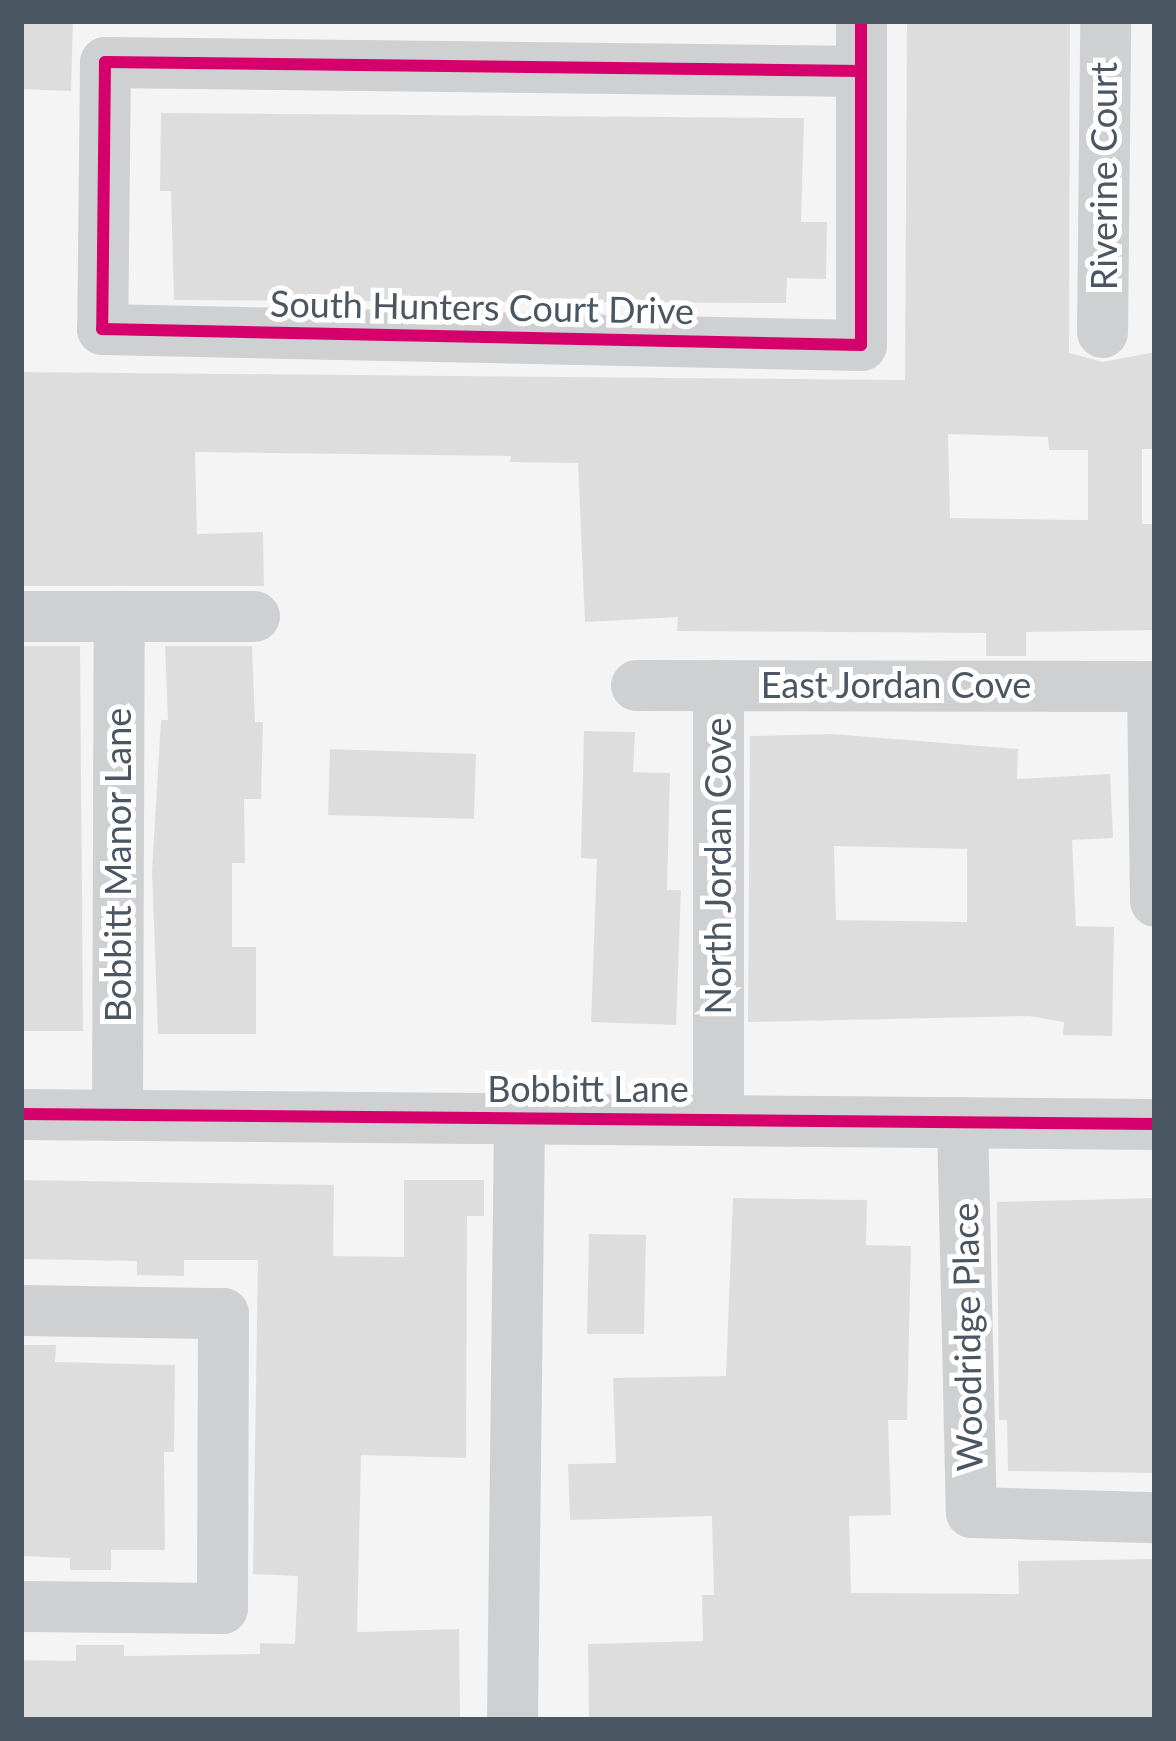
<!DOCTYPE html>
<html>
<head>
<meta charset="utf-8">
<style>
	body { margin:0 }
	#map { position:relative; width:1176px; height:1741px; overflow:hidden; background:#f4f4f4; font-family:Lato,sans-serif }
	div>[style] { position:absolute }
	.building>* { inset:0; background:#ddddde }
	.minor>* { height:51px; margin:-25.5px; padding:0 25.5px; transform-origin:25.5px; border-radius:25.5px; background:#ced0d2 }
	.cycleway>* { height:12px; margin:-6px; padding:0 6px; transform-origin:6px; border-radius:6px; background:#d6006c }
	span { translate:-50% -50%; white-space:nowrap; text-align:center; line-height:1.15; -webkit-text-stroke:10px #fff; paint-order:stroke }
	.street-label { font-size:36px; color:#4a5661 }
	.frame { position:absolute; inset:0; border:24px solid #4a5661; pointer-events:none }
</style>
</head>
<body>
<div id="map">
	<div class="building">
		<i style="clip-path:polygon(21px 21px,73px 21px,71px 91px,21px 89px)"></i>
		<i style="clip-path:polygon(evenodd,907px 21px,1070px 21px,1069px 353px,1103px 362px,1155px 352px,1155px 449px,1142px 449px,1142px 524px,1155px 524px,1155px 630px,1026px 632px,1026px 656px,986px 656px,986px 633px,677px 631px,678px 617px,585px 622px,578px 463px,510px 462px,511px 456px,195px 452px,197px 534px,263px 532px,264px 586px,21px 586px,21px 372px,905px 380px,907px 21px,948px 434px,1048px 437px,1049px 450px,1088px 450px,1088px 520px,950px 518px,948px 434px)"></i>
		<i style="clip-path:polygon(161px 113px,804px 118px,801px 222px,827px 222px,826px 279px,787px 278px,786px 303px,174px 300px,171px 191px,160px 191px)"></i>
		<i style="clip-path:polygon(21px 646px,80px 646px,83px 1031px,21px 1031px)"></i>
		<i style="clip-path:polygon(165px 646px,252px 646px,255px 722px,263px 722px,261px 799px,244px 799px,245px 863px,232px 863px,232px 947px,256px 947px,256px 1034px,158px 1034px,152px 871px,161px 720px,168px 720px)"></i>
		<i style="clip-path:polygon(584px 731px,635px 732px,633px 772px,670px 773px,667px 890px,681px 890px,676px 1025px,591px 1022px,597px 859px,581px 858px)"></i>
		<i style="clip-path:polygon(evenodd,832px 734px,1018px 749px,1017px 779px,1110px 774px,1113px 838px,1072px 840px,1076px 926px,1114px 927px,1112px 1036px,1063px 1035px,1064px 1022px,1029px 1016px,748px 1022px,750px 736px,832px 734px,834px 846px,967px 849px,967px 922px,836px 920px,834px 846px)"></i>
		<i style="clip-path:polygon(330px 749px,476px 754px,474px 819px,328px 815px)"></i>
		<i style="clip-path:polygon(21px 1180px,334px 1185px,333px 1256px,404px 1257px,404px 1180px,484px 1180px,484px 1216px,467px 1216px,466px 1458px,361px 1455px,357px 1632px,459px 1629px,460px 1720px,21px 1720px,21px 1660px,76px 1661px,76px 1645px,124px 1645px,124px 1656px,260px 1654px,260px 1643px,295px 1644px,298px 1576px,253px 1574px,258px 1260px,184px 1260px,184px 1276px,137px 1275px,137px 1261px,21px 1259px)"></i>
		<i style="clip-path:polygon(733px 1198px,867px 1200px,866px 1245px,911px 1246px,907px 1420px,888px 1420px,891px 1515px,849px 1516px,851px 1593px,1019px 1594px,1018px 1561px,1155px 1559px,1155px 1720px,589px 1720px,588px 1644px,703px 1641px,702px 1595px,714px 1595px,712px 1516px,570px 1520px,568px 1464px,616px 1463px,613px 1378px,726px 1376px)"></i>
		<i style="clip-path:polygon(1155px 1198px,1155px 1473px,1008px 1471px,1007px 1420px,999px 1420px,997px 1202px)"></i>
		<i style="clip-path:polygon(589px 1234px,646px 1235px,644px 1334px,587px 1334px)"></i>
		<i style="clip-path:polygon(21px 1345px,56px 1345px,55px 1362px,175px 1365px,174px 1452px,164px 1452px,165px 1550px,111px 1550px,111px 1570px,70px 1570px,70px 1558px,21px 1556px)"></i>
	</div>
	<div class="minor">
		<i style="left:860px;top:71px;width:755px;rotate:-179.32deg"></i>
		<i style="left:105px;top:62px;width:267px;rotate:90.6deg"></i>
		<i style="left:102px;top:329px;width:759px;rotate:1.21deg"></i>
		<i style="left:861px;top:345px;width:324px;rotate:-90deg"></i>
		<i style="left:1102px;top:332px;width:311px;rotate:-89.4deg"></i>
		<i style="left:21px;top:616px;width:233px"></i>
		<i style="left:636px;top:685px;width:519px;rotate:0.11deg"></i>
		<i style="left:718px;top:685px;width:435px;rotate:90deg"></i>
		<i style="left:1152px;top:686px;width:215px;rotate:89.2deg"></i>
		<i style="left:21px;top:1114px;width:1134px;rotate:0.51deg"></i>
		<i style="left:117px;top:1115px;width:499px;rotate:-89.8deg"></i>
		<i style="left:962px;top:1122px;width:390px;rotate:88.7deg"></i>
		<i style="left:971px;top:1512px;width:184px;rotate:1.6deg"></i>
		<i style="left:21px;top:1310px;width:202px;rotate:0.9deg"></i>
		<i style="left:223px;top:1313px;width:295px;rotate:90.2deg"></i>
		<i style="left:222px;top:1608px;width:201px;rotate:-179.4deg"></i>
		<i style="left:512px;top:1720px;width:602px;rotate:-89.33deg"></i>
	</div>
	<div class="cycleway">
		<i style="left:860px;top:71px;width:755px;rotate:-179.32deg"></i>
		<i style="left:105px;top:62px;width:267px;rotate:90.6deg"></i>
		<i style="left:102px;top:329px;width:759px;rotate:1.21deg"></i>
		<i style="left:861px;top:345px;width:324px;rotate:-90deg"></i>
		<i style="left:21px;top:1114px;width:1134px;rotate:0.51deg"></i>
	</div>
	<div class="street-label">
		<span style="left:1104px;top:176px;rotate:-90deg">Riverine Court</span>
		<span style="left:482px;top:307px;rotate:1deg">South Hunters Court Drive</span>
		<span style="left:896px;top:685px">East Jordan Cove</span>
		<span style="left:118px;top:865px;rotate:-90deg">Bobbitt Manor Lane</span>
		<span style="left:718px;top:866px;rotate:-90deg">North Jordan Cove</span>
		<span style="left:588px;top:1089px">Bobbitt Lane</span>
		<span style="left:967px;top:1337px;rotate:-91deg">Woodridge Place</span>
	</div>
	<div class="frame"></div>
</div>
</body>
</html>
